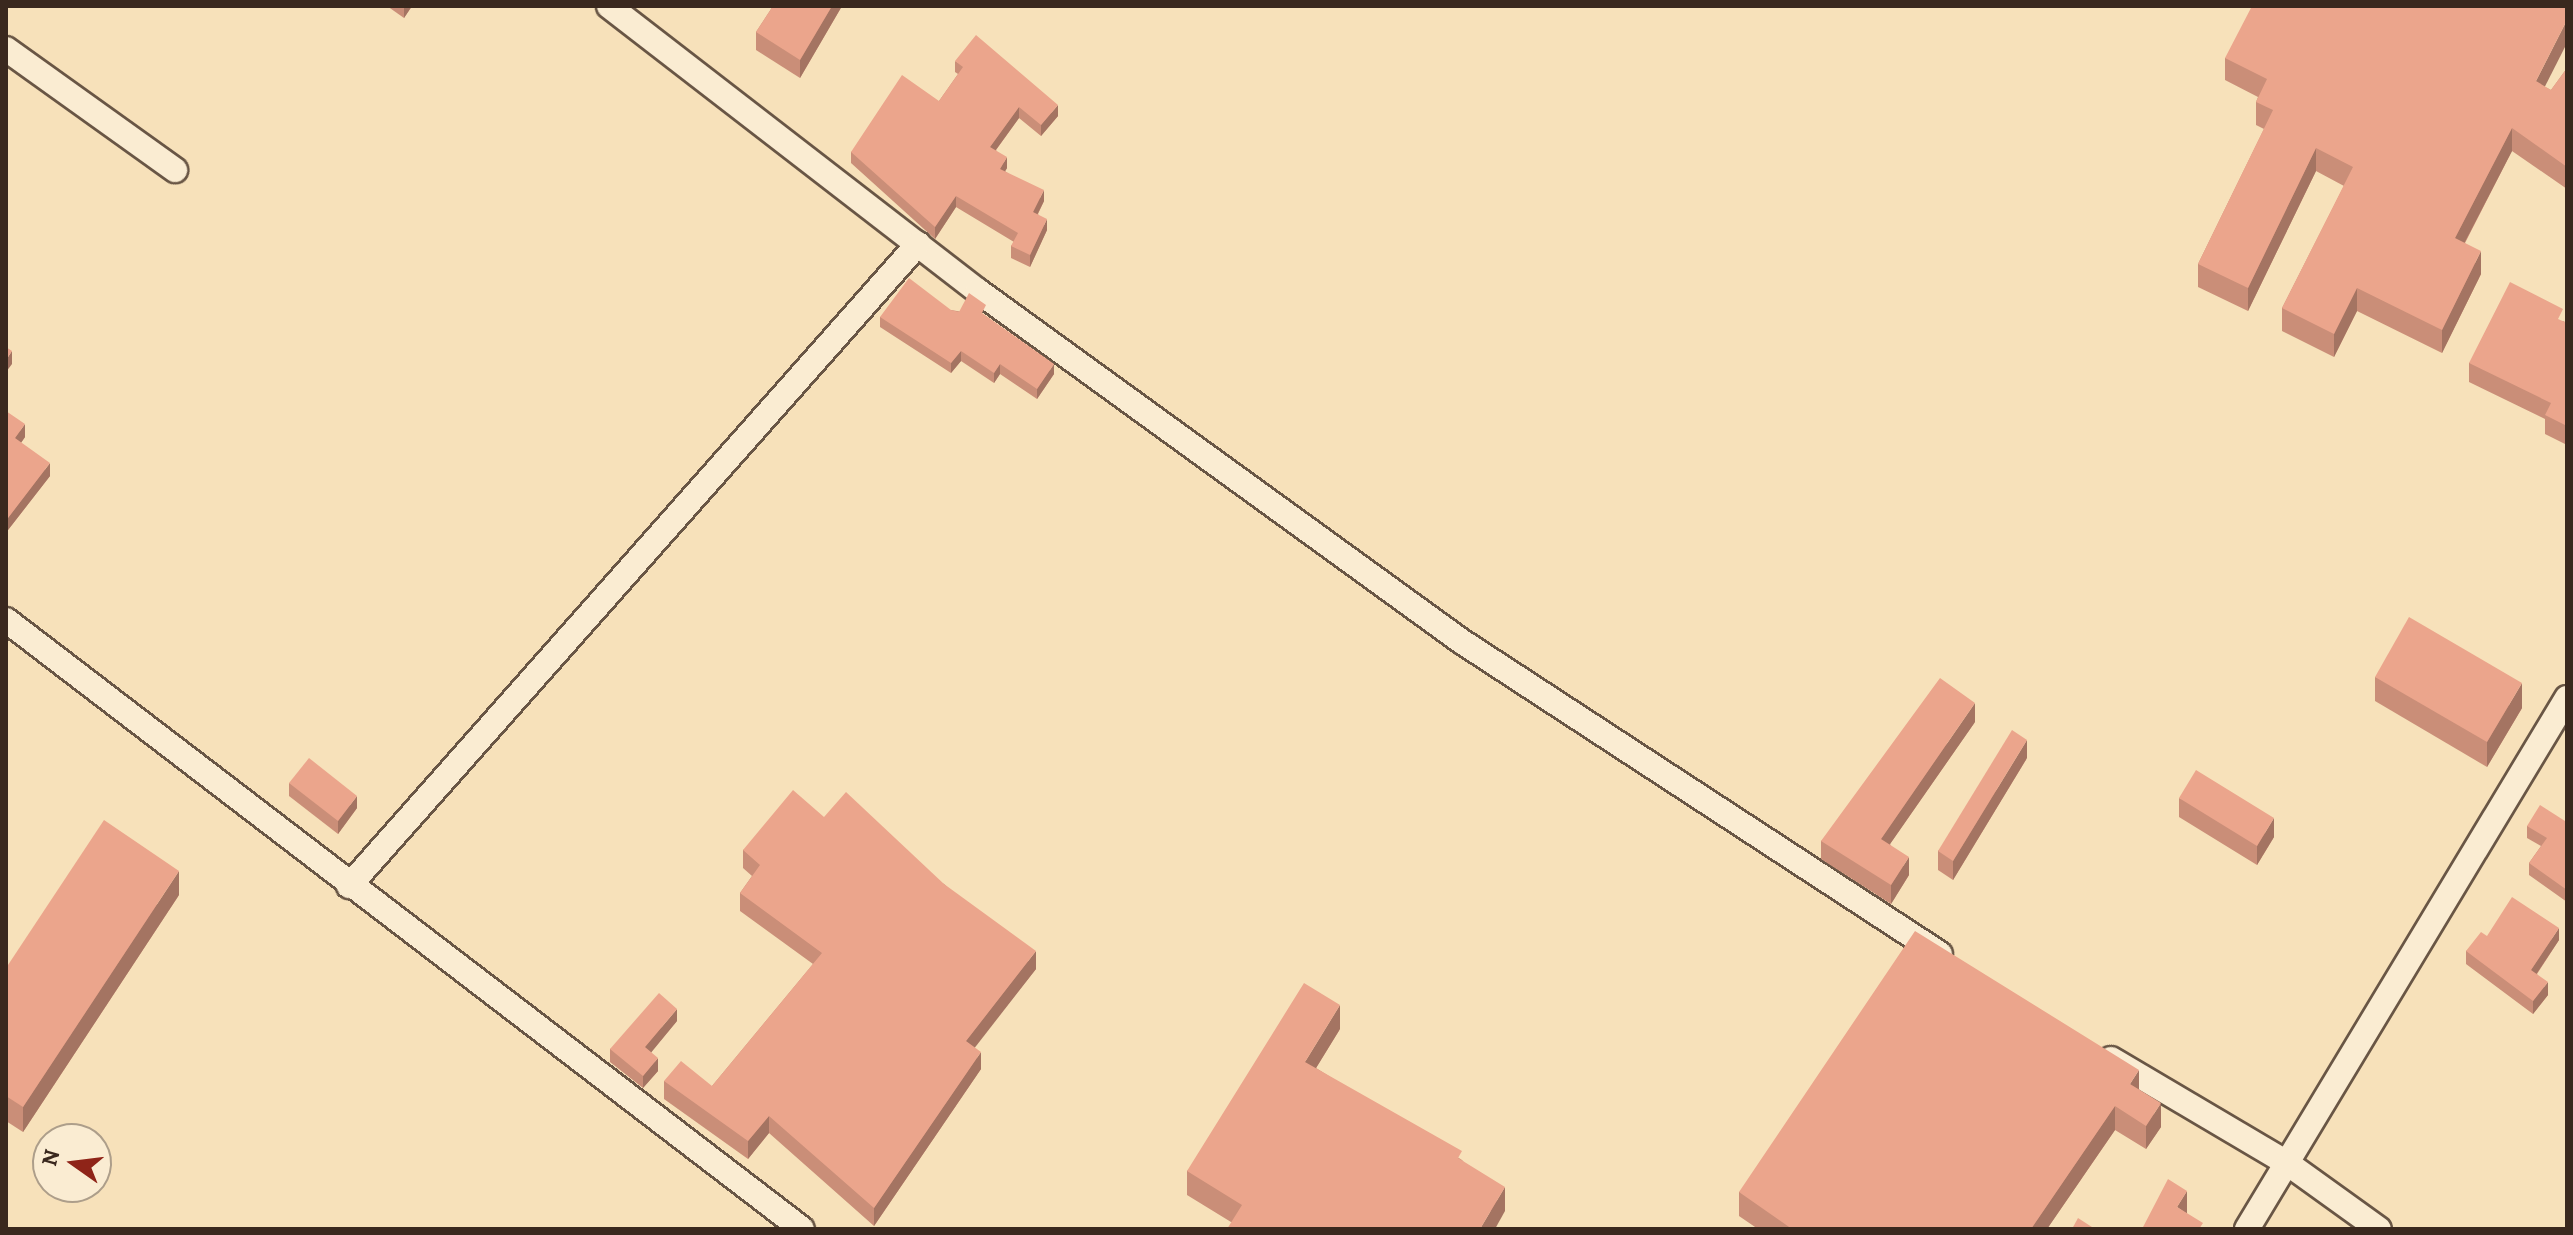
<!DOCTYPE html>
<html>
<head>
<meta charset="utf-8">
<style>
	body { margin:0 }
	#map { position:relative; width:2573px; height:1235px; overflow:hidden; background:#f7e1ba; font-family:Alegreya,serif }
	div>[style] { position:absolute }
	.roads { filter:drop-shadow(2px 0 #695645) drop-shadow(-2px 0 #695645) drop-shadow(0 2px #695645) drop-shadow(0 -2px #695645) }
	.minor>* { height:24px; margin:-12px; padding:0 12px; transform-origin:12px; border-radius:12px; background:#faecd2 }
	.wall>* { inset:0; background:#ca8e78 }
	.shaded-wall>* { inset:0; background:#a47462 }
	.building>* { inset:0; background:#eba58c }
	span { translate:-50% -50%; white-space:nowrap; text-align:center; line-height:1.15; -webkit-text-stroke:6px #faecd2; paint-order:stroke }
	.frame { position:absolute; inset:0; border:8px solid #3a281e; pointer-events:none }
	.north { position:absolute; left:32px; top:1123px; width:80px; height:80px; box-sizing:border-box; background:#faecd2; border:2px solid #ad9e8a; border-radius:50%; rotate:284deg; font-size:22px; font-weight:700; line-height:32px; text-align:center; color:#3a281e }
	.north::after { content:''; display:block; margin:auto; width:28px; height:36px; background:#8f2418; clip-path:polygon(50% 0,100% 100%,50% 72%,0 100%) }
</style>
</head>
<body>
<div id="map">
	<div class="roads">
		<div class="minor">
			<i style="left:609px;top:6px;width:466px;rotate:37.7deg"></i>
			<i style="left:978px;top:291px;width:596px;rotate:35.93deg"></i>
			<i style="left:1461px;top:641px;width:572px;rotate:33.16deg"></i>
			<i style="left:6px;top:49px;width:208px;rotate:35.6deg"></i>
			<i style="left:6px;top:620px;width:1002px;rotate:37.42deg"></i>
			<i style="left:349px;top:886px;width:858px;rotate:-48.45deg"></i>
			<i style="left:2111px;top:1059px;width:204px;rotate:30.6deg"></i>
			<i style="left:2287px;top:1163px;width:113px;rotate:35.7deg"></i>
			<i style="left:2247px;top:1229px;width:620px;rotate:-58.93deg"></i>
		</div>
	</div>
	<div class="wall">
		<i style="clip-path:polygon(387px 6px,412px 6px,404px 18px)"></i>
		<i style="clip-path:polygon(773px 6px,842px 6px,800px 78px,756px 50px,756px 32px)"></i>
		<i style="clip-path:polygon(2225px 58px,2545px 87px,2551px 90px,2567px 68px,2567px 189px,2512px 151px,2465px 243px,2481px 274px,2442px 353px,2357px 311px,2334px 357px,2282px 331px,2282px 308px,2344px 186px,2316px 171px,2248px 311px,2198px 287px,2198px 264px,2264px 129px,2256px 125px,2256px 102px,2258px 97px,2225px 80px)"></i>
		<i style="clip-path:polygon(955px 61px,1058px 116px,1041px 136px,1019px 118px,996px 150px,1007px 168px,1005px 171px,1044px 201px,1038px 214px,1047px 230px,1030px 267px,1011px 258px,1011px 246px,1014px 242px,956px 207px,935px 239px,851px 163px,851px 152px,939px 101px,958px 74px,955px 72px)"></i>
		<i style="clip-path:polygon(951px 310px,986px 316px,1054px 374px,1037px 399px,1000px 374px,994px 383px,961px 361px,951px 373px,880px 327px,880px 317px)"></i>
		<i style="clip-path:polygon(2563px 321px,2567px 323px,2567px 445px,2545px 434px,2545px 419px,2469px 382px,2469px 363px)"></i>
		<i style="clip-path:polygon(6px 411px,25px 437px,21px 443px,50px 476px,8px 530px,6px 529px)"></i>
		<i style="clip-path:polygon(2375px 677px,2522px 708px,2487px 767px,2375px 701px)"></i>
		<i style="clip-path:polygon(1975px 722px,1890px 844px,1909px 875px,1891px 904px,1821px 859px,1821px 841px)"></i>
		<i style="clip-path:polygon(2027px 758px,1953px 880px,1938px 870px,1938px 851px)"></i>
		<i style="clip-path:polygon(289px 783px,357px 808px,338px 834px,289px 796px)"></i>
		<i style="clip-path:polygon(2179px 798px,2274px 837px,2257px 865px,2179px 817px)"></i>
		<i style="clip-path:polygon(824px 817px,944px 884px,1036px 969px,974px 1047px,981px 1069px,874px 1226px,769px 1133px,748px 1159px,664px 1099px,664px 1081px,712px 1086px,813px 964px,740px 911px,740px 893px,752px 876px,743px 868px,743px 850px)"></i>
		<i style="clip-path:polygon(2567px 818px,2567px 902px,2529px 875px,2529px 863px,2541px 846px,2527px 838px,2527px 826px,2565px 821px)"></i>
		<i style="clip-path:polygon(179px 895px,23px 1132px,6px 1121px,6px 968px)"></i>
		<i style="clip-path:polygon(2487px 936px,2559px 940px,2537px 974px,2548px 995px,2533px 1014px,2466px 964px,2466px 951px)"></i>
		<i style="clip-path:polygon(677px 1021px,651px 1052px,658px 1071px,643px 1088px,610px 1062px,610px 1049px)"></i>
		<i style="clip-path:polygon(1340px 1029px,1316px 1068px,1462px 1160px,1505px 1211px,1231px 1222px,1187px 1195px,1187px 1171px)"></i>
		<i style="clip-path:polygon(2139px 1089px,2161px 1127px,2146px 1149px,2115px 1130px,2047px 1229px,1758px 1229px,1739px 1216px,1739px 1192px)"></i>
	</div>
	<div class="shaded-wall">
		<i style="clip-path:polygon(404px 6px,412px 6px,404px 18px)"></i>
		<i style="clip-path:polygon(832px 6px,842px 6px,800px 78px,800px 60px)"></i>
		<i style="clip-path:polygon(2567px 20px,2567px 43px,2536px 104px,2536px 81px)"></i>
		<i style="clip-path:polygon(1058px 105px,1058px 116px,1041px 136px,1041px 125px)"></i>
		<i style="clip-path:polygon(1019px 107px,1019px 118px,990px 158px,990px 147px)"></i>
		<i style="clip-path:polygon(2512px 128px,2512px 151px,2455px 261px,2455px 238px)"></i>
		<i style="clip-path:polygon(2316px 148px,2316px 171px,2248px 311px,2248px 288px)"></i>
		<i style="clip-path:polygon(1007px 157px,1007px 168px,1000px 180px,1000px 169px)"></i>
		<i style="clip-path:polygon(1044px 190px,1044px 201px,1033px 223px,1033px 212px)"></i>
		<i style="clip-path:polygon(956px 196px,956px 207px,935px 239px,935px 227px)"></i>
		<i style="clip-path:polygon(1047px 219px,1047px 230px,1030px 267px,1030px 255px)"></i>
		<i style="clip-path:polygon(2481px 251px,2481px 274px,2442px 353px,2442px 330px)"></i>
		<i style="clip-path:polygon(2357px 288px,2357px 311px,2334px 357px,2334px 334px)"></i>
		<i style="clip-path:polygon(12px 351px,12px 364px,6px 372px,6px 360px)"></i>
		<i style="clip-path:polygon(961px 351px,961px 361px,951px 373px,951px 363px)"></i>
		<i style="clip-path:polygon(1000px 364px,1000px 374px,994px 383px,994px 373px)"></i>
		<i style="clip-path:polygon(1054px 364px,1054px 374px,1037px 399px,1037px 389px)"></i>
		<i style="clip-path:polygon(25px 424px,25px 437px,15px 451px,15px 438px)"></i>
		<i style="clip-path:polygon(50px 463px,50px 476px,8px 530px,8px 518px)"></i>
		<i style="clip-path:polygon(2522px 683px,2522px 708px,2487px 767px,2487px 742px)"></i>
		<i style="clip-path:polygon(1975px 703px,1975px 722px,1881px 857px,1881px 839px)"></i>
		<i style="clip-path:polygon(2027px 740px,2027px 758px,1953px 880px,1953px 861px)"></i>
		<i style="clip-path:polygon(357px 796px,357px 808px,338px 834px,338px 821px)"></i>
		<i style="clip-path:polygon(2274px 818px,2274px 837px,2257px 865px,2257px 846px)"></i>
		<i style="clip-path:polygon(1909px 857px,1909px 875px,1891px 904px,1891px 885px)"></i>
		<i style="clip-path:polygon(179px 871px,179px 895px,23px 1132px,23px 1107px)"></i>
		<i style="clip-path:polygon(2559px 928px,2559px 940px,2531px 982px,2531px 970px)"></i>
		<i style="clip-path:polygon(1036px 951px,1036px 969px,966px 1059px,966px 1041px)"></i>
		<i style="clip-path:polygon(2548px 982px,2548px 995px,2533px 1014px,2533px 1001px)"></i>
		<i style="clip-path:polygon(1340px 1005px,1340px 1029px,1305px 1086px,1305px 1062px)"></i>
		<i style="clip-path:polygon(677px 1009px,677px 1021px,645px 1060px,645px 1047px)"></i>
		<i style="clip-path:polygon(981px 1052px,981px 1069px,874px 1226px,874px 1208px)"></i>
		<i style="clip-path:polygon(658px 1058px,658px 1071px,643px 1088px,643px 1076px)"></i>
		<i style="clip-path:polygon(2139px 1070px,2139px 1094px,2130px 1084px)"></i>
		<i style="clip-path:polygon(2161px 1103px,2161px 1127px,2146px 1149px,2146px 1126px)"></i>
		<i style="clip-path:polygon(2115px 1106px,2115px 1130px,2047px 1229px,2031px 1229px)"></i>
		<i style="clip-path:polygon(769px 1116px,769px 1133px,748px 1159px,748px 1141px)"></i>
		<i style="clip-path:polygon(1505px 1187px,1505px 1211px,1495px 1229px,1480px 1229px)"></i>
		<i style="clip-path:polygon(2187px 1191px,2187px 1214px,2177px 1207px)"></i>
	</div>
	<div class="building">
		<i style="clip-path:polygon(773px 6px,832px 6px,800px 60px,756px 32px)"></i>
		<i style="clip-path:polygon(2252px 6px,2567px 6px,2567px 20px,2536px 81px,2551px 90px,2567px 68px,2567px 167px,2512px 128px,2455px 238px,2481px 251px,2442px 330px,2357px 288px,2334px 334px,2282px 308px,2353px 167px,2316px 148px,2248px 288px,2198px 264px,2273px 110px,2256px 102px,2267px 79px,2225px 58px)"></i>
		<i style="clip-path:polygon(976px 35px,1058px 105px,1041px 125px,1019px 107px,990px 147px,1007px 157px,1000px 169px,1044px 190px,1033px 212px,1047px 219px,1030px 255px,1011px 246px,1018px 233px,956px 196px,935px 227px,851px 152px,902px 75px,939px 101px,963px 67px,955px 61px)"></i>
		<i style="clip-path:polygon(909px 278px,951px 310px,959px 312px,969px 293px,986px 305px,982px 313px,1054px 364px,1037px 389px,1000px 364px,994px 373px,961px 351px,951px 363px,880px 317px)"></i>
		<i style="clip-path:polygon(2510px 282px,2563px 309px,2558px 319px,2567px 323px,2567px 426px,2545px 415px,2551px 403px,2469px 363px)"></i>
		<i style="clip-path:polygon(6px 347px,12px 351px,6px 360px)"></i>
		<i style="clip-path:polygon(6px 411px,25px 424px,15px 438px,50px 463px,8px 518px,6px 516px)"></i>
		<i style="clip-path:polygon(2409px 617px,2522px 683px,2487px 742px,2375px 677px)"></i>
		<i style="clip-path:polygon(1940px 678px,1975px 703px,1881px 839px,1909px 857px,1891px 885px,1821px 841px)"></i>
		<i style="clip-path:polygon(2012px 730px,2027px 740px,1953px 861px,1938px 851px)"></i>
		<i style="clip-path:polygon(309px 758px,357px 796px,338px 821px,289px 783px)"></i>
		<i style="clip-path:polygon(2196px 770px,2274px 818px,2257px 846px,2179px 798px)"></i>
		<i style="clip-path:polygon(793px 790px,824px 817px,846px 792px,944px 884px,1036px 951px,966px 1041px,981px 1052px,874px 1208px,769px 1116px,748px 1141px,664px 1081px,681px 1061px,712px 1086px,822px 953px,740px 893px,760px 865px,743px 850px)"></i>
		<i style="clip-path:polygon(2540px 805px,2565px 821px,2567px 818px,2567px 890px,2529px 863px,2547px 838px,2527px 826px)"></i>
		<i style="clip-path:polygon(104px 820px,179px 871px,23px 1107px,6px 1096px,6px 968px)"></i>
		<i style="clip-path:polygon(2512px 897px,2559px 928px,2531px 970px,2548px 982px,2533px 1001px,2466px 951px,2481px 932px,2487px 936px)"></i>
		<i style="clip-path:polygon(1915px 931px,2139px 1070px,2130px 1084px,2161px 1103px,2146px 1126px,2115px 1106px,2031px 1229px,1792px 1229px,1739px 1192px)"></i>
		<i style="clip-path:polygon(1304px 983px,1340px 1005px,1305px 1062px,1462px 1151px,1458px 1158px,1505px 1187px,1480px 1229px,1227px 1229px,1242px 1205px,1187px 1171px)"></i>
		<i style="clip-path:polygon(659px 993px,677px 1009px,645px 1047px,658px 1058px,643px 1076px,610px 1049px)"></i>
		<i style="clip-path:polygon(2168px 1179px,2187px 1191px,2177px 1207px,2203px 1223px,2199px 1229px,2142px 1229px)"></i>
		<i style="clip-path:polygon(2078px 1218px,2095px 1229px,2072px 1229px)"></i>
	</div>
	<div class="frame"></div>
	<div class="north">N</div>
</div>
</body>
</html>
